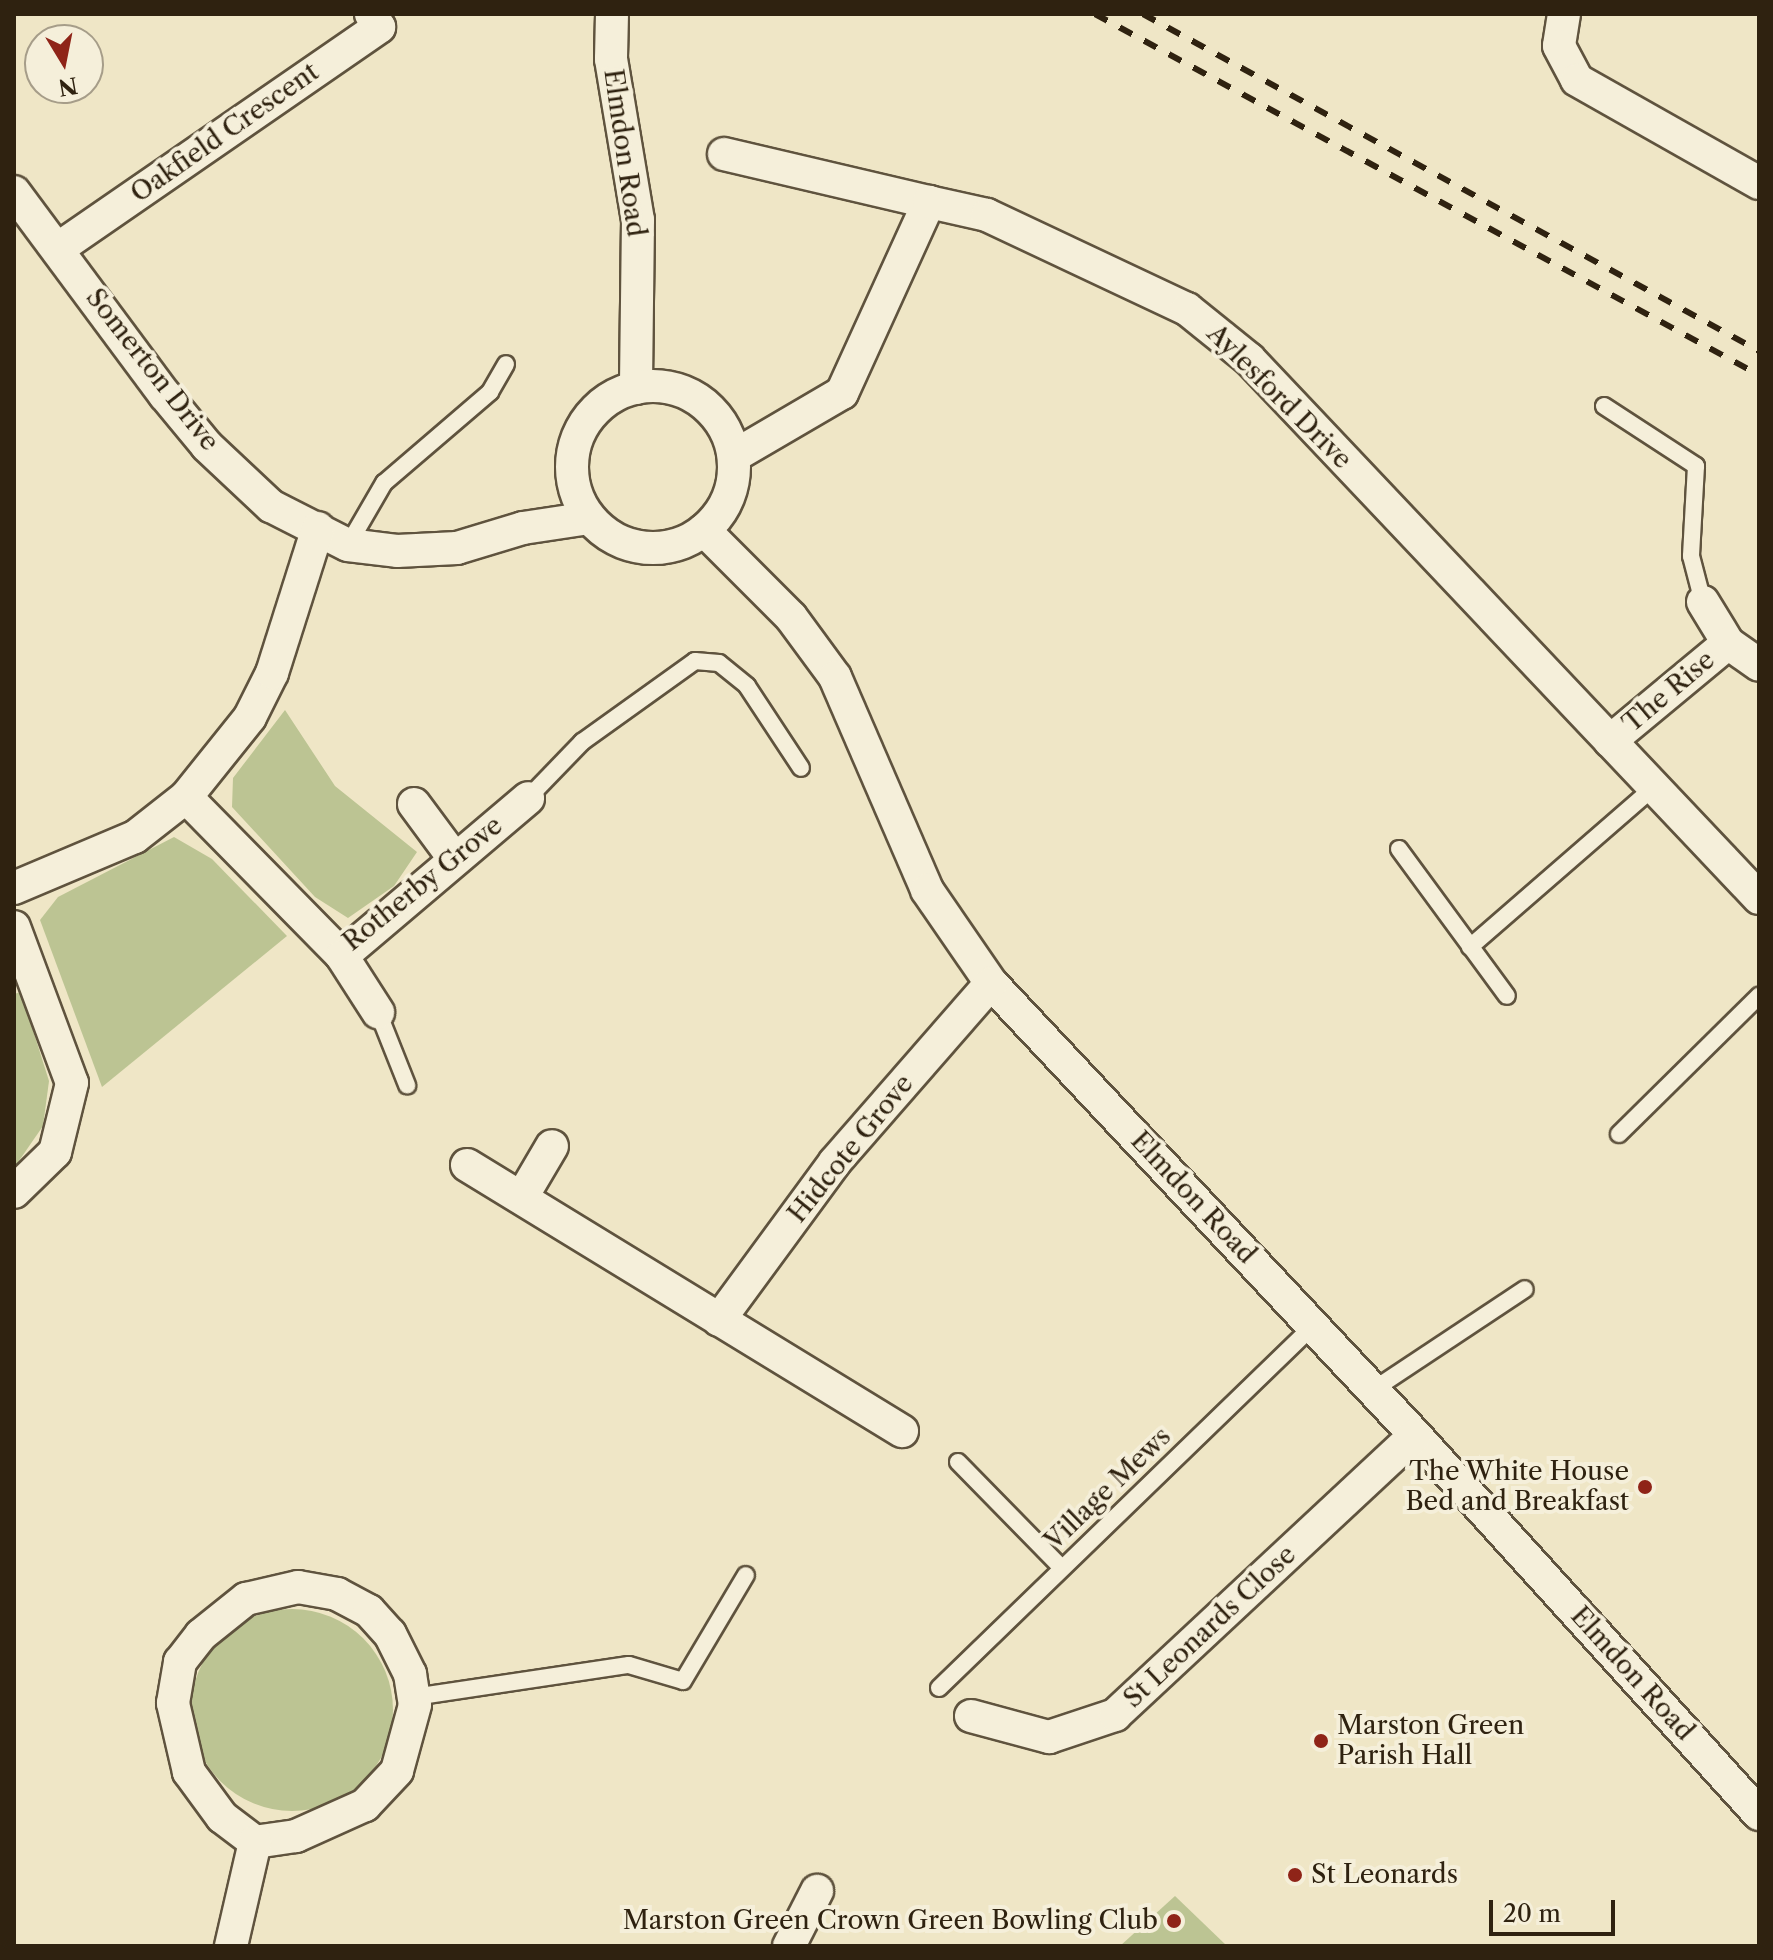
<!DOCTYPE html>
<html>
<head>
<meta charset="utf-8">
<style>
	body { margin:0 }
	#map { position:relative; width:1773px; height:1960px; overflow:hidden; background:#efe6c6; font-family:"Libre Caslon Text",serif }
	div>[style] { position:absolute }
	.green>* { inset:0; background:#bcc493 }
	.round { border-radius:50% }
	.roads { filter:drop-shadow(2px 0 #5f533e) drop-shadow(-2px 0 #5f533e) drop-shadow(0 2px #5f533e) drop-shadow(0 -2px #5f533e) }
	.service>* { height:16px; margin:-8px; padding:0 8px; transform-origin:8px; border-radius:8px; background:#f5efda }
	.minor>* { height:32px; margin:-16px; padding:0 16px; transform-origin:16px; border-radius:16px; background:#f5efda }
	.minor>.ring { margin:-16px; padding:0; box-sizing:content-box; background:none; border:32px solid #f5efda; border-radius:50% }
	.rail>* { height:6px; margin-top:-3px; transform-origin:0; background:repeating-linear-gradient(90deg,#2f2210 0 14px,transparent 0 28px) }
	.dots>* { width:22px; height:22px; translate:-50% -50%; box-sizing:border-box; border:4px solid #f5efda; border-radius:50% }
	span { translate:-50% -50%; white-space:nowrap; text-align:center; line-height:1.15; -webkit-text-stroke:8px #f5efda; paint-order:stroke }
	.street-label { font-size:26px; color:#2f2210 }
	.poi-label { font-size:26px; color:#2f2210 }
	.right { translate:-100% -50%; text-align:right }
	.left { translate:0 -50%; text-align:left }
	.frame { position:absolute; inset:0; border:16px solid #2f2210; pointer-events:none }
	.north { position:absolute; left:24px; top:24px; width:80px; height:80px; box-sizing:border-box; background:#f5efda; border:2px solid #a69d89; border-radius:50%; rotate:170deg; font-size:22px; font-weight:700; line-height:32px; text-align:center; color:#2f2210 }
	.north::after { content:''; display:block; margin:auto; width:28px; height:36px; background:#8f2418; clip-path:polygon(50% 0,100% 100%,50% 72%,0 100%) }
	.scale { position:absolute; left:1489px; top:1900px; width:126px; height:36px; box-sizing:border-box; border:4px solid #2f2210; border-top:0; padding-left:10px; font-size:24px; line-height:28px; white-space:nowrap; color:#2f2210; -webkit-text-stroke:6px #f5efda; paint-order:stroke }
</style>
</head>
<body>
<div id="map">
	<div class="green">
		<i style="clip-path:polygon(285px 710px,335px 786px,417px 852px,394px 886px,348px 918px,315px 897px,232px 807px,233px 778px)"></i>
		<i style="clip-path:polygon(174px 837px,212px 859px,287px 936px,102px 1087px,40px 920px,58px 897px)"></i>
		<i style="clip-path:polygon(21px 992px,49px 1081px,43px 1126px,14px 1168px,14px 994px)"></i>
		<i class="round" style="left:191px;top:1609px;width:202px;height:202px"></i>
		<i style="clip-path:polygon(1175px 1896px,1227px 1946px,1120px 1946px)"></i>
	</div>
	<div class="roads">
		<div class="service">
			<i style="left:1604px;top:406px;width:110px;rotate:33.1deg"></i>
			<i style="left:1696px;top:466px;width:90px;rotate:93.2deg"></i>
			<i style="left:1691px;top:556px;width:48px;rotate:75.4deg"></i>
			<i style="left:348px;top:545px;width:72px;rotate:-59.9deg"></i>
			<i style="left:384px;top:483px;width:140px;rotate:-40.6deg"></i>
			<i style="left:490px;top:392px;width:32px;rotate:-60deg"></i>
			<i style="left:528px;top:798px;width:78px;rotate:-46deg"></i>
			<i style="left:582px;top:742px;width:139px;rotate:-35.6deg"></i>
			<i style="left:695px;top:661px;width:24px;rotate:5deg"></i>
			<i style="left:719px;top:663px;width:36px;rotate:39deg"></i>
			<i style="left:747px;top:686px;width:98px;rotate:56.6deg"></i>
			<i style="left:1399px;top:849px;width:182px;rotate:53.7deg"></i>
			<i style="left:1470px;top:947px;width:244px;rotate:-41deg"></i>
			<i style="left:378px;top:1012px;width:79px;rotate:68.3deg"></i>
			<i style="left:1619px;top:1134px;width:197px;rotate:-44.6deg"></i>
			<i style="left:1373px;top:1390px;width:182px;rotate:-33.6deg"></i>
			<i style="left:958px;top:1462px;width:147px;rotate:45.6deg"></i>
			<i style="left:939px;top:1688px;width:520px;rotate:-44.07deg"></i>
			<i style="left:414px;top:1697px;width:217px;rotate:-8.5deg"></i>
			<i style="left:629px;top:1665px;width:56px;rotate:16.5deg"></i>
			<i style="left:683px;top:1681px;width:123px;rotate:-59.3deg"></i>
		</div>
		<div class="minor">
			<i style="left:612px;top:14px;width:45px;rotate:91.3deg"></i>
			<i style="left:611px;top:59px;width:163px;rotate:80.5deg"></i>
			<i style="left:638px;top:220px;width:168px;rotate:90.7deg"></i>
			<i style="left:1564px;top:14px;width:32px;rotate:99deg"></i>
			<i style="left:1559px;top:46px;width:38px;rotate:62deg"></i>
			<i style="left:1577px;top:80px;width:209px;rotate:29.5deg"></i>
			<i style="left:724px;top:154px;width:211px;rotate:13.2deg"></i>
			<i style="left:14px;top:192px;width:253px;rotate:53.4deg"></i>
			<i style="left:165px;top:395px;width:66px;rotate:50.5deg"></i>
			<i style="left:207px;top:446px;width:88px;rotate:43.2deg"></i>
			<i style="left:271px;top:506px;width:86px;rotate:26.9deg"></i>
			<i style="left:348px;top:545px;width:49px;rotate:7deg"></i>
			<i style="left:397px;top:551px;width:60px;rotate:-2.9deg"></i>
			<i style="left:457px;top:548px;width:69px;rotate:-16.9deg"></i>
			<i style="left:523px;top:528px;width:67px;rotate:-8.6deg"></i>
			<i style="left:59px;top:248px;width:389px;rotate:-34.6deg"></i>
			<i style="left:379px;top:27px;width:15px;rotate:-122deg"></i>
			<i class="ring" style="left:572px;top:386px;width:130px;height:130px"></i>
			<i style="left:734px;top:456px;width:125px;rotate:-30.3deg"></i>
			<i style="left:842px;top:393px;width:210px;rotate:-65.5deg"></i>
			<i style="left:929px;top:202px;width:59px;rotate:12.6deg"></i>
			<i style="left:987px;top:215px;width:221px;rotate:25.2deg"></i>
			<i style="left:1187px;top:309px;width:80px;rotate:38.9deg"></i>
			<i style="left:1249px;top:359px;width:742px;rotate:46.58deg"></i>
			<i style="left:704px;top:530px;width:123px;rotate:45deg"></i>
			<i style="left:791px;top:617px;width:74px;rotate:53.7deg"></i>
			<i style="left:835px;top:677px;width:232px;rotate:66.6deg"></i>
			<i style="left:927px;top:890px;width:113px;rotate:55.5deg"></i>
			<i style="left:991px;top:983px;width:620px;rotate:46.83deg"></i>
			<i style="left:1415px;top:1435px;width:512px;rotate:47.77deg"></i>
			<i style="left:1703px;top:602px;width:48px;rotate:58.6deg"></i>
			<i style="left:1728px;top:643px;width:38px;rotate:35deg"></i>
			<i style="left:1610px;top:741px;width:153px;rotate:-39.7deg"></i>
			<i style="left:186px;top:797px;width:223px;rotate:45.5deg"></i>
			<i style="left:342px;top:956px;width:244px;rotate:-40.3deg"></i>
			<i style="left:414px;top:804px;width:67px;rotate:53.5deg"></i>
			<i style="left:14px;top:888px;width:131px;rotate:-22.9deg"></i>
			<i style="left:135px;top:837px;width:65px;rotate:-38.1deg"></i>
			<i style="left:186px;top:797px;width:102px;rotate:-51.3deg"></i>
			<i style="left:250px;top:717px;width:49px;rotate:-63.4deg"></i>
			<i style="left:272px;top:673px;width:152px;rotate:-72.4deg"></i>
			<i style="left:14px;top:927px;width:166px;rotate:69.6deg"></i>
			<i style="left:72px;top:1083px;width:71px;rotate:103.8deg"></i>
			<i style="left:55px;top:1152px;width:57px;rotate:135.7deg"></i>
			<i style="left:342px;top:956px;width:67px;rotate:57.3deg"></i>
			<i style="left:467px;top:1165px;width:510px;rotate:31.45deg"></i>
			<i style="left:522px;top:1197px;width:59px;rotate:-59.5deg"></i>
			<i style="left:719px;top:1320px;width:196px;rotate:-53.7deg"></i>
			<i style="left:835px;top:1162px;width:237px;rotate:-48.9deg"></i>
			<i style="left:298px;top:1587px;width:40px;rotate:10deg"></i>
			<i style="left:337px;top:1594px;width:36px;rotate:28deg"></i>
			<i style="left:369px;top:1611px;width:31px;rotate:48deg"></i>
			<i style="left:390px;top:1634px;width:45px;rotate:63.4deg"></i>
			<i style="left:410px;top:1674px;width:31px;rotate:81deg"></i>
			<i style="left:415px;top:1705px;width:68px;rotate:105.3deg"></i>
			<i style="left:397px;top:1771px;width:47px;rotate:133.3deg"></i>
			<i style="left:365px;top:1805px;width:76px;rotate:155.8deg"></i>
			<i style="left:296px;top:1836px;width:41px;rotate:171.7deg"></i>
			<i style="left:255px;top:1842px;width:41px;rotate:-142.9deg"></i>
			<i style="left:222px;top:1817px;width:56px;rotate:-126.3deg"></i>
			<i style="left:189px;top:1772px;width:71px;rotate:-103.1deg"></i>
			<i style="left:173px;top:1703px;width:42px;rotate:-80.3deg"></i>
			<i style="left:180px;top:1662px;width:34px;rotate:-52deg"></i>
			<i style="left:201px;top:1635px;width:58px;rotate:-38.7deg"></i>
			<i style="left:246px;top:1599px;width:53px;rotate:-13deg"></i>
			<i style="left:971px;top:1716px;width:81px;rotate:15.1deg"></i>
			<i style="left:1049px;top:1737px;width:70px;rotate:-18.4deg"></i>
			<i style="left:1115px;top:1715px;width:410px;rotate:-43deg"></i>
			<i style="left:231px;top:1946px;width:107px;rotate:-77deg"></i>
			<i style="left:789px;top:1946px;width:62px;rotate:-63deg"></i>
		</div>
	</div>
	<div class="rail">
		<i style="left:1095px;top:14px;width:756px;rotate:28.53deg"></i>
		<i style="left:1143px;top:14px;width:702px;rotate:28.68deg"></i>
	</div>
	<div class="dots">
		<i style="left:1645px;top:1487px;background:#8f2418"></i>
		<i style="left:1321px;top:1741px;background:#8f2418"></i>
		<i style="left:1295px;top:1875px;background:#8f2418"></i>
		<i style="left:1174px;top:1921px;background:#8f2418"></i>
	</div>
	<div class="street-label">
		<span style="left:225px;top:133px;rotate:-35deg">Oakfield Crescent</span>
		<span style="left:624px;top:153px;rotate:82deg">Elmdon Road</span>
		<span style="left:152px;top:370px;rotate:52deg">Somerton Drive</span>
		<span style="left:1279px;top:397px;rotate:45deg">Aylesford Drive</span>
		<span style="left:1669px;top:692px;rotate:-40deg">The Rise</span>
		<span style="left:423px;top:884px;rotate:-39deg">Rotherby Grove</span>
		<span style="left:851px;top:1149px;rotate:-51deg">Hidcote Grove</span>
		<span style="left:1193px;top:1198px;rotate:47deg">Elmdon Road</span>
		<span style="left:1108px;top:1489px;rotate:-44deg">Village Mews</span>
		<span style="left:1210px;top:1627px;rotate:-43deg">St Leonards Close</span>
		<span style="left:1632px;top:1674px;rotate:48deg">Elmdon Road</span>
	</div>
	<div class="poi-label">
		<span class="right" style="left:1629px;top:1487px">The White House<br>Bed and Breakfast</span>
		<span class="left" style="left:1337px;top:1741px">Marston Green<br>Parish Hall</span>
		<span class="left" style="left:1311px;top:1875px">St Leonards</span>
		<span class="right" style="left:1158px;top:1921px">Marston Green Crown Green Bowling Club</span>
	</div>
	<div class="frame"></div>
	<div class="north">N</div>
	<div class="scale">20 m</div>
</div>
</body>
</html>
